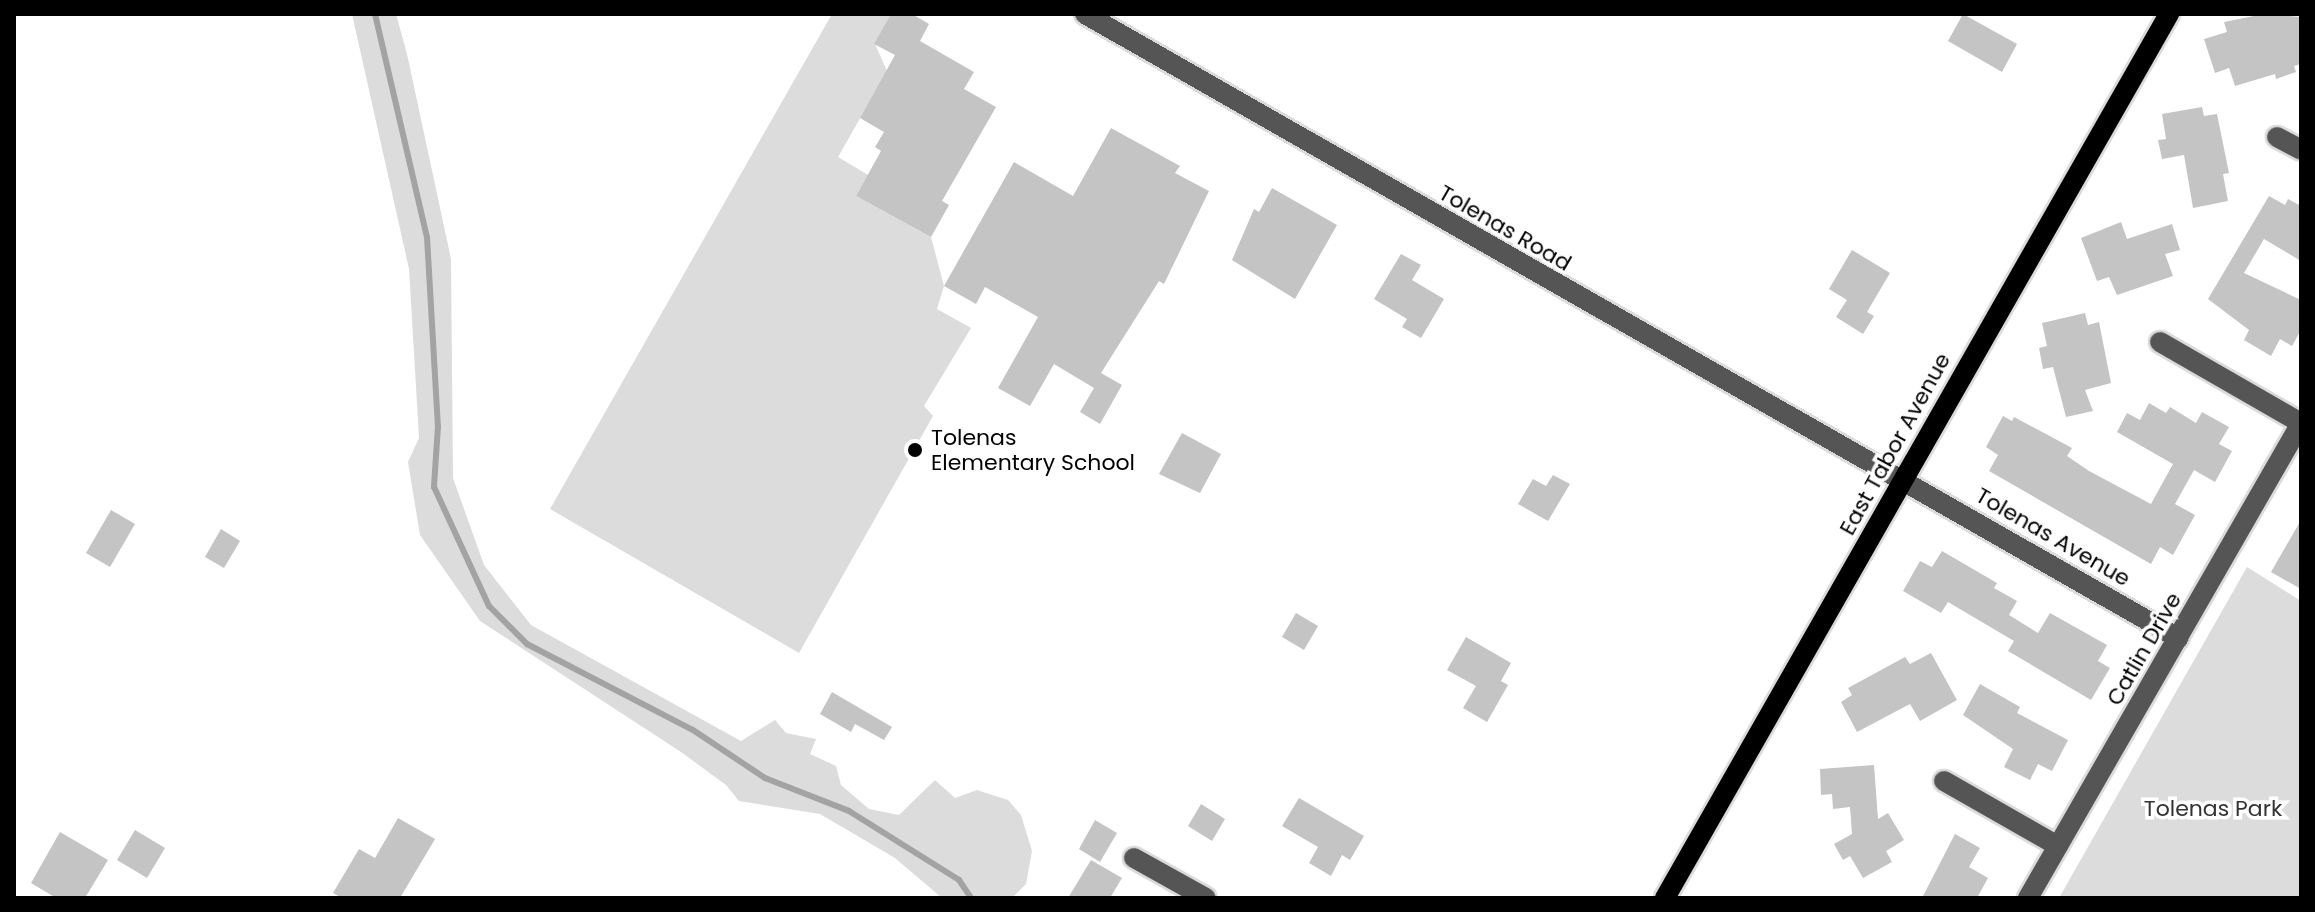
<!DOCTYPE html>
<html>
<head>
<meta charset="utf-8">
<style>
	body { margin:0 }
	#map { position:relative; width:2315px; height:912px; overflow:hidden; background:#fff; font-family:Poppins,sans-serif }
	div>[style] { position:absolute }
	.green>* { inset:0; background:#dcdcdc }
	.stream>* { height:6px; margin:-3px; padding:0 3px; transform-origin:3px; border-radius:3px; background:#a3a3a3 }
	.building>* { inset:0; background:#c4c4c4 }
	.roads { filter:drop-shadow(2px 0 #dbdbdb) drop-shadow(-2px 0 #dbdbdb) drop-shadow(0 2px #dbdbdb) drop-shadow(0 -2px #dbdbdb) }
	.minor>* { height:20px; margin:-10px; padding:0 10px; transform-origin:10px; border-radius:10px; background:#555 }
	.major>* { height:20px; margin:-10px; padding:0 10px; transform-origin:10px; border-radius:10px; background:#000 }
	.dots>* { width:22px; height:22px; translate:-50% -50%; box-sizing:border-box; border:4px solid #fff; border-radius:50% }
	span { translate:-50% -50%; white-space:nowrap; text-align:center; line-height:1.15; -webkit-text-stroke:7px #fff; paint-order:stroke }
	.street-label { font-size:22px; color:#000 }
	.poi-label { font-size:22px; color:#000 }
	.left { translate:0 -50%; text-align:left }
	.park-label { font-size:22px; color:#333 }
	.frame { position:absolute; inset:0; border:16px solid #000; pointer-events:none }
</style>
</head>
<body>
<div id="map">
	<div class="green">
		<i style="clip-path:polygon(352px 14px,396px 14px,407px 54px,451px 259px,453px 478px,484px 565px,531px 625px,741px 741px,775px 720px,786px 733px,816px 739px,810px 754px,836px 766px,841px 785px,869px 809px,899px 815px,935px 780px,955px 798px,977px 790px,1008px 800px,1021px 815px,1032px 851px,1026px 884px,1012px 898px,942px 898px,895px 858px,820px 814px,739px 801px,726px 785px,681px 752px,480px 621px,420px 535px,408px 462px,419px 438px,409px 269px)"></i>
		<i style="clip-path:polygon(832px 14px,891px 14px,875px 44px,887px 71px,838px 157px,868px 175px,856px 196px,931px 237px,944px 286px,937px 309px,971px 328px,924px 406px,933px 416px,799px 653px,550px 509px)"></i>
		<i style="clip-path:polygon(2247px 567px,2301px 601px,2301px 898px,2059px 898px)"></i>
	</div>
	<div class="stream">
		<i style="left:375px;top:14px;width:229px;rotate:76.9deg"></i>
		<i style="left:427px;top:237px;width:189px;rotate:86.7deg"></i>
		<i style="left:438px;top:426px;width:61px;rotate:93.8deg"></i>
		<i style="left:434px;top:487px;width:131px;rotate:65.2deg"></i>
		<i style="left:489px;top:606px;width:54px;rotate:45deg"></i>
		<i style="left:527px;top:644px;width:187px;rotate:27.4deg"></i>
		<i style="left:693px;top:730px;width:87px;rotate:33.7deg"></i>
		<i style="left:765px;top:778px;width:90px;rotate:21.4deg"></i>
		<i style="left:849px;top:811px;width:130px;rotate:32.1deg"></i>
		<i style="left:959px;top:880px;width:22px;rotate:56deg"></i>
	</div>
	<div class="building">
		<i style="clip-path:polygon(891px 14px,912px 14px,929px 24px,920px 41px,974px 72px,964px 89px,996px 107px,942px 201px,949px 205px,931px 237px,856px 196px,881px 151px,875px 147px,884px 132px,860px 118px,895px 55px,874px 44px)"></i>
		<i style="clip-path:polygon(1963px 14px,2017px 44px,2002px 72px,1948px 41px)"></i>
		<i style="clip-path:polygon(2264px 14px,2301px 17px,2301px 64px,2294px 66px,2296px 72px,2276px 79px,2275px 74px,2235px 86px,2229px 68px,2215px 73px,2204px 39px,2227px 32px,2224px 22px)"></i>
		<i style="clip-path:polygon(2202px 107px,2204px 116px,2217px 114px,2229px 173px,2223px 174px,2228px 201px,2193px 208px,2184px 155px,2162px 159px,2158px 140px,2166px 139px,2162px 114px)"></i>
		<i style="clip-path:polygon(1111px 128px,1180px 166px,1175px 173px,1209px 191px,1164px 284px,1159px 281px,1101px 373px,1122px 385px,1100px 424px,1080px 412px,1094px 388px,1054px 364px,1030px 406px,998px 388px,1038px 317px,985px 287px,976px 304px,944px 286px,1014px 162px,1073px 196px)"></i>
		<i style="clip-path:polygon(1272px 188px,1337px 225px,1295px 299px,1232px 260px,1254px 209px,1259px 212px)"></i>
		<i style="clip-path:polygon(2269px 196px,2285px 205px,2288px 199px,2301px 206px,2301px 261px,2264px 239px,2244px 273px,2301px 300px,2301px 330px,2292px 346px,2280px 339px,2271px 356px,2244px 340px,2249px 330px,2208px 299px)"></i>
		<i style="clip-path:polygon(2121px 222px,2127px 239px,2172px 224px,2180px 250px,2165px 254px,2173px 276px,2117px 295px,2109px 277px,2097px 281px,2081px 238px)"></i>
		<i style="clip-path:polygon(1852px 250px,1890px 273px,1867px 312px,1874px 316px,1863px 334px,1836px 317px,1847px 300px,1829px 289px)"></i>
		<i style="clip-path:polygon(1401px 254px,1421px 265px,1412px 280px,1444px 299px,1421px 338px,1402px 327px,1407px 319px,1374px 299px)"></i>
		<i style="clip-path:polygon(2085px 313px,2088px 325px,2099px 322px,2111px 383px,2085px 390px,2093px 411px,2066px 417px,2053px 367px,2043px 369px,2039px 348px,2047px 346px,2042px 323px)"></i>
		<i style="clip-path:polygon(2149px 403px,2166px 413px,2170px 407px,2196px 423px,2202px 412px,2229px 427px,2219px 444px,2232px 451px,2215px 482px,2194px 470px,2175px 504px,2195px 515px,2173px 555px,2160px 547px,2151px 564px,1989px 471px,1998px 455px,1986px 447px,2003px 416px,2012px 421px,2014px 417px,2072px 448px,2067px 456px,2089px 471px,2151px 504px,2173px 464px,2117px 432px,2127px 413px,2140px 420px)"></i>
		<i style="clip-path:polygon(1182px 433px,1221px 454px,1200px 493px,1159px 474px)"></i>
		<i style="clip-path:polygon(1553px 475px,1570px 484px,1548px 521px,1518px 504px,1533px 479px,1546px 486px)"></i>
		<i style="clip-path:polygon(111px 510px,135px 524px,110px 567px,86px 553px)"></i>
		<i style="clip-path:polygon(2301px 520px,2301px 589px,2271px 572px)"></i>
		<i style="clip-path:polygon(221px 529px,240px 541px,224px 568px,205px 557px)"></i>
		<i style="clip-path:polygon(1942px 551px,1997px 583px,1994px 588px,2017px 601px,2009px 615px,2038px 633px,2050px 613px,2107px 645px,2098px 661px,2110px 668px,2091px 700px,2008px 651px,2014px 641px,1948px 602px,1941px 613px,1903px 591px,1920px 561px,1932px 567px)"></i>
		<i style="clip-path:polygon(1296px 613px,1318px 626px,1304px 650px,1282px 637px)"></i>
		<i style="clip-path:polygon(1466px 637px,1511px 663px,1501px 681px,1508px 685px,1487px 722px,1463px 708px,1476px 686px,1447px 670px)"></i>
		<i style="clip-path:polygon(1931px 653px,1957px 700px,1920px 721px,1910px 704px,1857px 732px,1841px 702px,1852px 695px,1848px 688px,1905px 657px,1910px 664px)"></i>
		<i style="clip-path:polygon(1980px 684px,2020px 707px,2017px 713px,2068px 740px,2052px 771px,2038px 764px,2030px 780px,2004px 767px,2013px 749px,1963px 715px)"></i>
		<i style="clip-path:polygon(832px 692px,892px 727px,884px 740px,855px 724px,851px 732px,820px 714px)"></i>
		<i style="clip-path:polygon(1874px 765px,1878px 819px,1888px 813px,1904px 840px,1886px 851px,1892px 862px,1863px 878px,1850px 856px,1843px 860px,1834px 844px,1852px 834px,1850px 807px,1833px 809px,1832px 794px,1821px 795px,1820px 769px)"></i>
		<i style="clip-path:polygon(1299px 798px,1364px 836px,1350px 860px,1342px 855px,1331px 876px,1309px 863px,1318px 847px,1282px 826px)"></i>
		<i style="clip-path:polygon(1201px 804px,1225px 819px,1212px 841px,1188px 826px)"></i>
		<i style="clip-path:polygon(398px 818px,435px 839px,400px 898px,342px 898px,333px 893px,359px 849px,375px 858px)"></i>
		<i style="clip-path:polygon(1095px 820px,1117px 833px,1100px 862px,1079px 849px)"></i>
		<i style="clip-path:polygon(135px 830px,165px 848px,147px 878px,117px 860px)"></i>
		<i style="clip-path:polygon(60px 832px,108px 860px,85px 898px,56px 898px,31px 883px)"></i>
		<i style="clip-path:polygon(1955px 834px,1980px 848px,1969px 867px,1988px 878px,1977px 898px,1922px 898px)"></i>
		<i style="clip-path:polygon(1091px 860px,1122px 878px,1110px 898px,1068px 898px)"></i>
	</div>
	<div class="roads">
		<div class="minor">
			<i style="left:1085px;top:14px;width:1259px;rotate:29.72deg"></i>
			<i style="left:2277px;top:137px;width:27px;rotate:28deg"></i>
			<i style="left:2160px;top:342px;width:163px;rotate:29.9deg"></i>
			<i style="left:1944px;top:781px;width:131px;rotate:29.7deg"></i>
			<i style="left:1134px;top:858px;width:82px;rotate:29.1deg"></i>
			<i style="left:2028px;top:898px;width:548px;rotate:-60.11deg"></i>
		</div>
		<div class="major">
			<i style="left:1665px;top:898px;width:1018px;rotate:-60.31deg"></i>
		</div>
	</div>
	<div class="dots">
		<i style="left:915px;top:450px;background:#000"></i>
	</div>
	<div class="street-label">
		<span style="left:1505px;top:228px;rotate:30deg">Tolenas Road</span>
		<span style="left:1895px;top:444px;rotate:-61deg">East Tabor Avenue</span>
		<span style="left:2053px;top:537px;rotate:30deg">Tolenas Avenue</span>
		<span style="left:2144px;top:649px;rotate:-60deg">Catlin Drive</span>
	</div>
	<div class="poi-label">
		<span class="left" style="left:931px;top:450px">Tolenas<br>Elementary School</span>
	</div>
	<div class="park-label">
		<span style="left:2213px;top:809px">Tolenas Park</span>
	</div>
	<div class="frame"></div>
</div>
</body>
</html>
